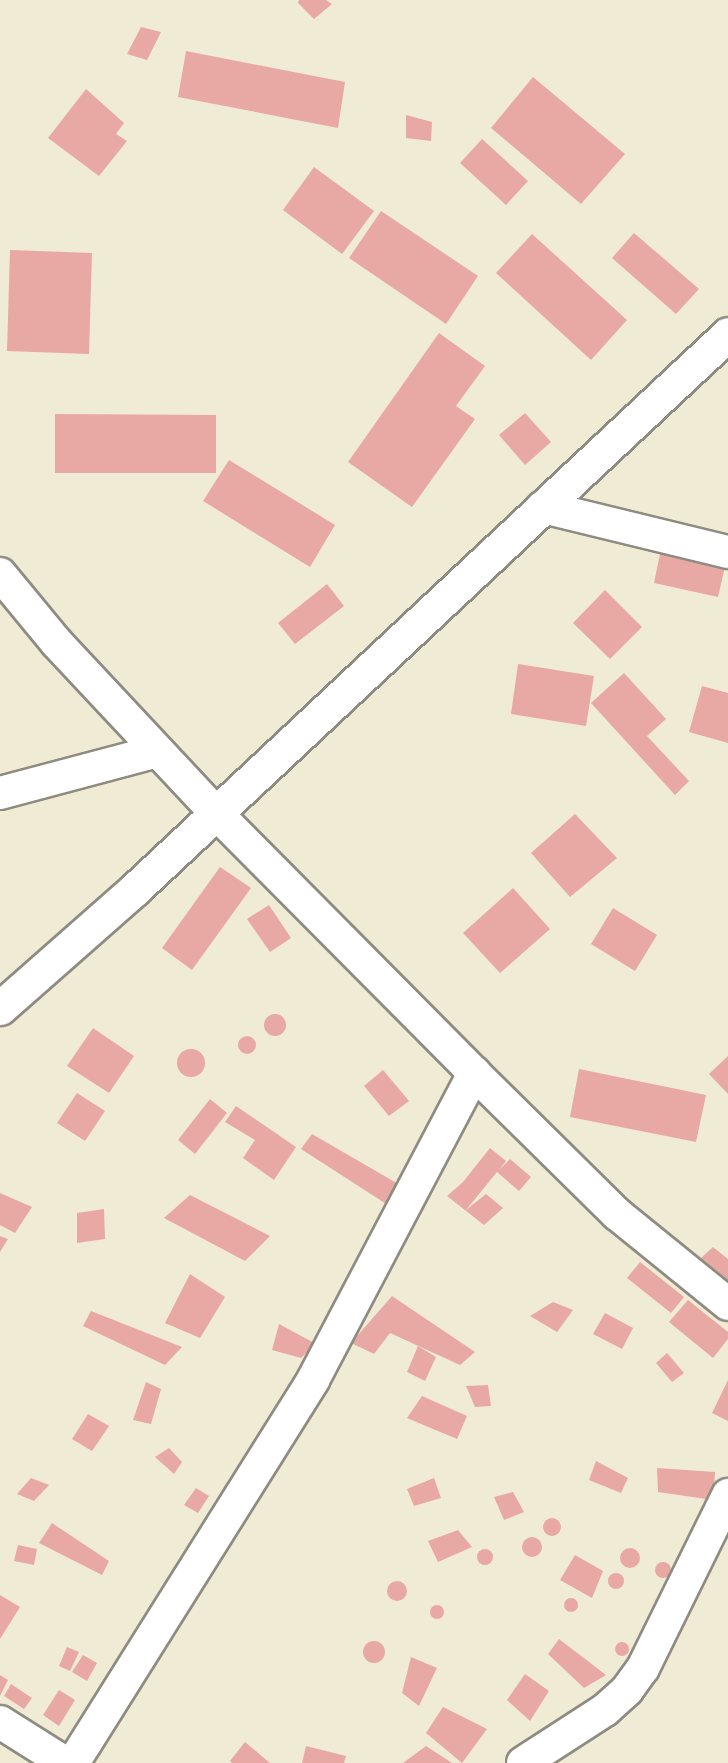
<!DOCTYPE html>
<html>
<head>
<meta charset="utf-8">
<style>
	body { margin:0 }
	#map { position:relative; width:728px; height:1763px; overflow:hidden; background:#f0ebd5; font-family:"Gentium Book Plus",serif }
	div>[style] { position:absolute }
	.building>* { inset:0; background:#e8a9a5 }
	.round { border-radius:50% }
	.roads { filter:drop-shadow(2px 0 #8e8b80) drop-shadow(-2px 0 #8e8b80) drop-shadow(0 2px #8e8b80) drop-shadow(0 -2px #8e8b80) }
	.minor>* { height:32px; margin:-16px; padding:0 16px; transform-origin:16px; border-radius:16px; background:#fff }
	.trunk>* { height:33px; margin:-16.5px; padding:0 16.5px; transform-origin:16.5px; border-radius:16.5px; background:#fff }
	span { translate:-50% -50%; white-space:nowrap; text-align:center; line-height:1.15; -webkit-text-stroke:4.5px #f7f3e8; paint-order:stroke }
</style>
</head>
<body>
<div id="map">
	<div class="building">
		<i style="clip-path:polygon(299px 0,326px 0,332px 4px,314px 19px,298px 3px)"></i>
		<i style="clip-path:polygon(141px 27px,161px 32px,147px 60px,127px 54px)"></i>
		<i style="clip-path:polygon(186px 51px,345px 82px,338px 128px,178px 97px)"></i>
		<i style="clip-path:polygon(533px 77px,625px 154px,581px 204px,491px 128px)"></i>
		<i style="clip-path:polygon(86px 89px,124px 123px,116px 134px,127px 141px,99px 176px,48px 138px)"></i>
		<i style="clip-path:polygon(406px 115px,432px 122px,431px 141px,406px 138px)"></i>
		<i style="clip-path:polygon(482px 139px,528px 181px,506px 205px,460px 163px)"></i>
		<i style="clip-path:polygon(314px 167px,374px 211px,342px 254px,283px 210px)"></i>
		<i style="clip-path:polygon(381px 211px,478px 276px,446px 324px,349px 258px)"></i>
		<i style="clip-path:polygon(634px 233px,699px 289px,676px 314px,612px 258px)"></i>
		<i style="clip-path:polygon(532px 234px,627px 320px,591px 360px,496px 273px)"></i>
		<i style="clip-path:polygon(10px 250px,92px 253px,89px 354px,7px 351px)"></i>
		<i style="clip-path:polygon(439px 333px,485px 366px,456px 406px,475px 419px,412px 507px,348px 462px)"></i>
		<i style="clip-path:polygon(525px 413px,551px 442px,525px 465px,499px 435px)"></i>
		<i style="clip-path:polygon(55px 414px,216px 415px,216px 473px,55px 473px)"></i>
		<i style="clip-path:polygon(229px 460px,335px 525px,310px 567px,203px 501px)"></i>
		<i style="clip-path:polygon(661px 549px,726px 562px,718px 597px,654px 583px)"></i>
		<i style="clip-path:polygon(327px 584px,344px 606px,295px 644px,278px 623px)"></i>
		<i style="clip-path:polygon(605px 590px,642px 627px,610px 659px,573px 623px)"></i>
		<i style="clip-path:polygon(518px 664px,594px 676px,586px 726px,511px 714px)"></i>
		<i style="clip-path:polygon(624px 673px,666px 719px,647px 736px,689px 781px,675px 795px,591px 703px)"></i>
		<i style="clip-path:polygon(702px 686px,728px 693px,728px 743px,689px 732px)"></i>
		<i style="clip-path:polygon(575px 814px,617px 858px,570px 897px,531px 853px)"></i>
		<i style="clip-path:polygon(220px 867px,251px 888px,192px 970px,162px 948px)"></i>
		<i style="clip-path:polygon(513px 888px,550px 929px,500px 973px,463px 933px)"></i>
		<i style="clip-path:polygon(269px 905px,291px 938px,270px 952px,247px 919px)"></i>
		<i style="clip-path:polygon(613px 908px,657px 935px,635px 971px,591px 944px)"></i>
		<i class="round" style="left:264px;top:1014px;width:22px;height:22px"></i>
		<i style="clip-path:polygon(93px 1028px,134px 1056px,109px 1093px,67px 1066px)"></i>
		<i class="round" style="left:238px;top:1036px;width:18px;height:18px"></i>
		<i class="round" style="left:177px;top:1049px;width:28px;height:28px"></i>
		<i style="clip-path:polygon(728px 1056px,728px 1094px,709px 1074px)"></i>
		<i style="clip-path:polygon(579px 1069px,706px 1095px,696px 1142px,570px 1117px)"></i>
		<i style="clip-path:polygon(383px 1070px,409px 1101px,389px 1116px,364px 1086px)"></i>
		<i style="clip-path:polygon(77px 1093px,105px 1111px,85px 1141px,57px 1123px)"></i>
		<i style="clip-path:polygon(210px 1099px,227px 1113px,195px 1154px,178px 1140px)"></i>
		<i style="clip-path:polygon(236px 1106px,296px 1147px,274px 1180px,243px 1158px,255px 1140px,225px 1122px)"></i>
		<i style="clip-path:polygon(312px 1134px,400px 1185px,391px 1207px,301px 1149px)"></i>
		<i style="clip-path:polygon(490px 1148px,506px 1161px,499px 1170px,510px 1159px,531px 1177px,519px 1191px,497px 1172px,466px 1210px,486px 1194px,503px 1208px,484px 1225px,447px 1196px,463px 1182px)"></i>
		<i style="clip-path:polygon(0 1193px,32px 1207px,15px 1233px,0 1225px)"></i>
		<i style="clip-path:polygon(190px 1195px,270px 1236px,245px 1261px,164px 1218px)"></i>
		<i style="clip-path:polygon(104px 1209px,105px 1239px,77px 1243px,77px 1213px)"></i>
		<i style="clip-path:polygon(0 1236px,8px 1239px,0 1252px)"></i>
		<i style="clip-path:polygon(713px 1247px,728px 1259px,728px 1280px,701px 1258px)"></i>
		<i style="clip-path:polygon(640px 1262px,684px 1297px,671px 1313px,627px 1278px)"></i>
		<i style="clip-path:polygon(190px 1274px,225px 1297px,200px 1338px,165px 1323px)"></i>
		<i style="clip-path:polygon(392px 1296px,475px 1352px,460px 1365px,390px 1333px,374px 1354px,351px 1343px)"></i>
		<i style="clip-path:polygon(688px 1300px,728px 1332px,728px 1339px,713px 1358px,669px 1322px)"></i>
		<i style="clip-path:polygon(553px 1302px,573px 1310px,557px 1332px,530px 1316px)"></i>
		<i style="clip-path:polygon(91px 1311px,182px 1347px,165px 1365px,83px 1326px)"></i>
		<i style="clip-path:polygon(605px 1313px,633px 1328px,622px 1349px,593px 1334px)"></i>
		<i style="clip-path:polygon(279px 1324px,316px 1344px,301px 1358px,272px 1350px)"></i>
		<i style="clip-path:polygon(418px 1346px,436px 1357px,425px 1381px,407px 1372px)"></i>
		<i style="clip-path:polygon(667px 1353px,684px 1373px,672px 1382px,656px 1363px)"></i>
		<i style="clip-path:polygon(728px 1380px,728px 1421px,712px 1413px)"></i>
		<i style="clip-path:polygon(146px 1382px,161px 1389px,151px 1424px,133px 1420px)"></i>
		<i style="clip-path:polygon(488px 1385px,491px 1406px,475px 1407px,466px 1386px)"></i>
		<i style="clip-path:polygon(422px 1396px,467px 1416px,457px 1439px,407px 1418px)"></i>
		<i style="clip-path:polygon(88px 1414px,109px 1426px,92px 1451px,72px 1439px)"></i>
		<i style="clip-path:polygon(169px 1448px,182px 1462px,174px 1474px,155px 1457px)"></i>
		<i style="clip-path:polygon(596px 1461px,628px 1478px,621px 1493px,589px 1480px)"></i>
		<i style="clip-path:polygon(657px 1468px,715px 1472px,713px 1500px,658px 1492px)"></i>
		<i style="clip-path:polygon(31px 1478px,49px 1485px,34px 1501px,17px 1494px)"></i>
		<i style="clip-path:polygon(434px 1478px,441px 1498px,414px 1506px,407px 1489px)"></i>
		<i style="clip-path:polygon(196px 1488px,209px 1496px,198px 1513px,184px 1505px)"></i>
		<i style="clip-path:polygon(513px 1492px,524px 1512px,504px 1520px,494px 1497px)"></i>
		<i class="round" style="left:543px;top:1518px;width:18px;height:18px"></i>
		<i style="clip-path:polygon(52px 1523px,109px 1561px,102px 1575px,39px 1543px)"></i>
		<i style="clip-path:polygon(458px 1530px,472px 1547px,438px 1562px,428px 1541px)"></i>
		<i class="round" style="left:522px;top:1537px;width:20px;height:20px"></i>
		<i style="clip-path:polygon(18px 1545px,37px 1549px,34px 1565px,14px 1561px)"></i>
		<i class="round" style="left:620px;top:1548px;width:20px;height:20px"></i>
		<i class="round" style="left:477px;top:1549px;width:16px;height:16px"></i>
		<i style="clip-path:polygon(575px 1555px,603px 1571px,592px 1598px,560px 1580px)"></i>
		<i class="round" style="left:655px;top:1562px;width:16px;height:16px"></i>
		<i class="round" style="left:608px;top:1573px;width:16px;height:16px"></i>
		<i class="round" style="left:387px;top:1581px;width:20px;height:20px"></i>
		<i style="clip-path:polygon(0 1595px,20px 1607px,0 1639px)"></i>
		<i class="round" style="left:564px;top:1598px;width:14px;height:14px"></i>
		<i class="round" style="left:430px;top:1605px;width:14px;height:14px"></i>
		<i style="clip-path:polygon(559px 1639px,606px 1675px,584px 1688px,548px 1654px)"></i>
		<i class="round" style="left:363px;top:1641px;width:22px;height:22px"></i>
		<i class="round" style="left:615px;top:1642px;width:14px;height:14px"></i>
		<i style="clip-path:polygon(67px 1647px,79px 1652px,70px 1671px,59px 1666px)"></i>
		<i style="clip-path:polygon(83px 1655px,97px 1663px,87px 1681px,72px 1672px)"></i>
		<i style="clip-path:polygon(411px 1657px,437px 1668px,419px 1706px,402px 1693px)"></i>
		<i style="clip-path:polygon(525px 1674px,549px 1691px,530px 1721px,507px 1700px)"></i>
		<i style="clip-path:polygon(0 1675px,8px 1680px,0 1696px)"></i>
		<i style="clip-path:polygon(11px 1684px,32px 1698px,24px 1709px,4px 1696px)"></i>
		<i style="clip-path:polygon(59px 1690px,75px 1700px,59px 1726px,43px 1715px)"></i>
		<i style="clip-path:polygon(443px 1707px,487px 1729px,462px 1763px,426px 1733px)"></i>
		<i style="clip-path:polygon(245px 1742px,270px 1763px,232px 1763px,230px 1761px)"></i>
		<i style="clip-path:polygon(306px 1746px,346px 1756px,344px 1763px,302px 1763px)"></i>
		<i style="clip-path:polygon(426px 1746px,452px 1763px,403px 1763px)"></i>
	</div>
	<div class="roads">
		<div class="minor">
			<i style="left:543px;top:507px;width:190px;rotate:13.7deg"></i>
			<i style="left:0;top:574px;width:88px;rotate:50.5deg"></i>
			<i style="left:56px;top:642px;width:234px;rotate:46.9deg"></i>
			<i style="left:216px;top:813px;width:366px;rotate:45.2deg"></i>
			<i style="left:474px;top:1073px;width:201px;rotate:44.6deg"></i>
			<i style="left:617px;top:1214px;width:143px;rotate:39deg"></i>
			<i style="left:0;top:793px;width:163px;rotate:-14.9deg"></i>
			<i style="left:0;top:1722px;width:77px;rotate:32.2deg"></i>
			<i style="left:73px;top:1763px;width:452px;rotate:-57.9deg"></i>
			<i style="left:313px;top:1380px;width:347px;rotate:-62.3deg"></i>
			<i style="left:523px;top:1763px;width:98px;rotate:-32.9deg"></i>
			<i style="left:605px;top:1710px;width:30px;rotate:-42deg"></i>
			<i style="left:627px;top:1690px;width:27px;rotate:-54deg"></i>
			<i style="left:643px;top:1668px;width:193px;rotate:-63.8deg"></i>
		</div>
		<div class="trunk">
			<i style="left:0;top:1008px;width:180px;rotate:-41.4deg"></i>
			<i style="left:135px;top:889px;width:812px;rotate:-43.1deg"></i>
		</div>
	</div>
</div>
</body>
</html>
